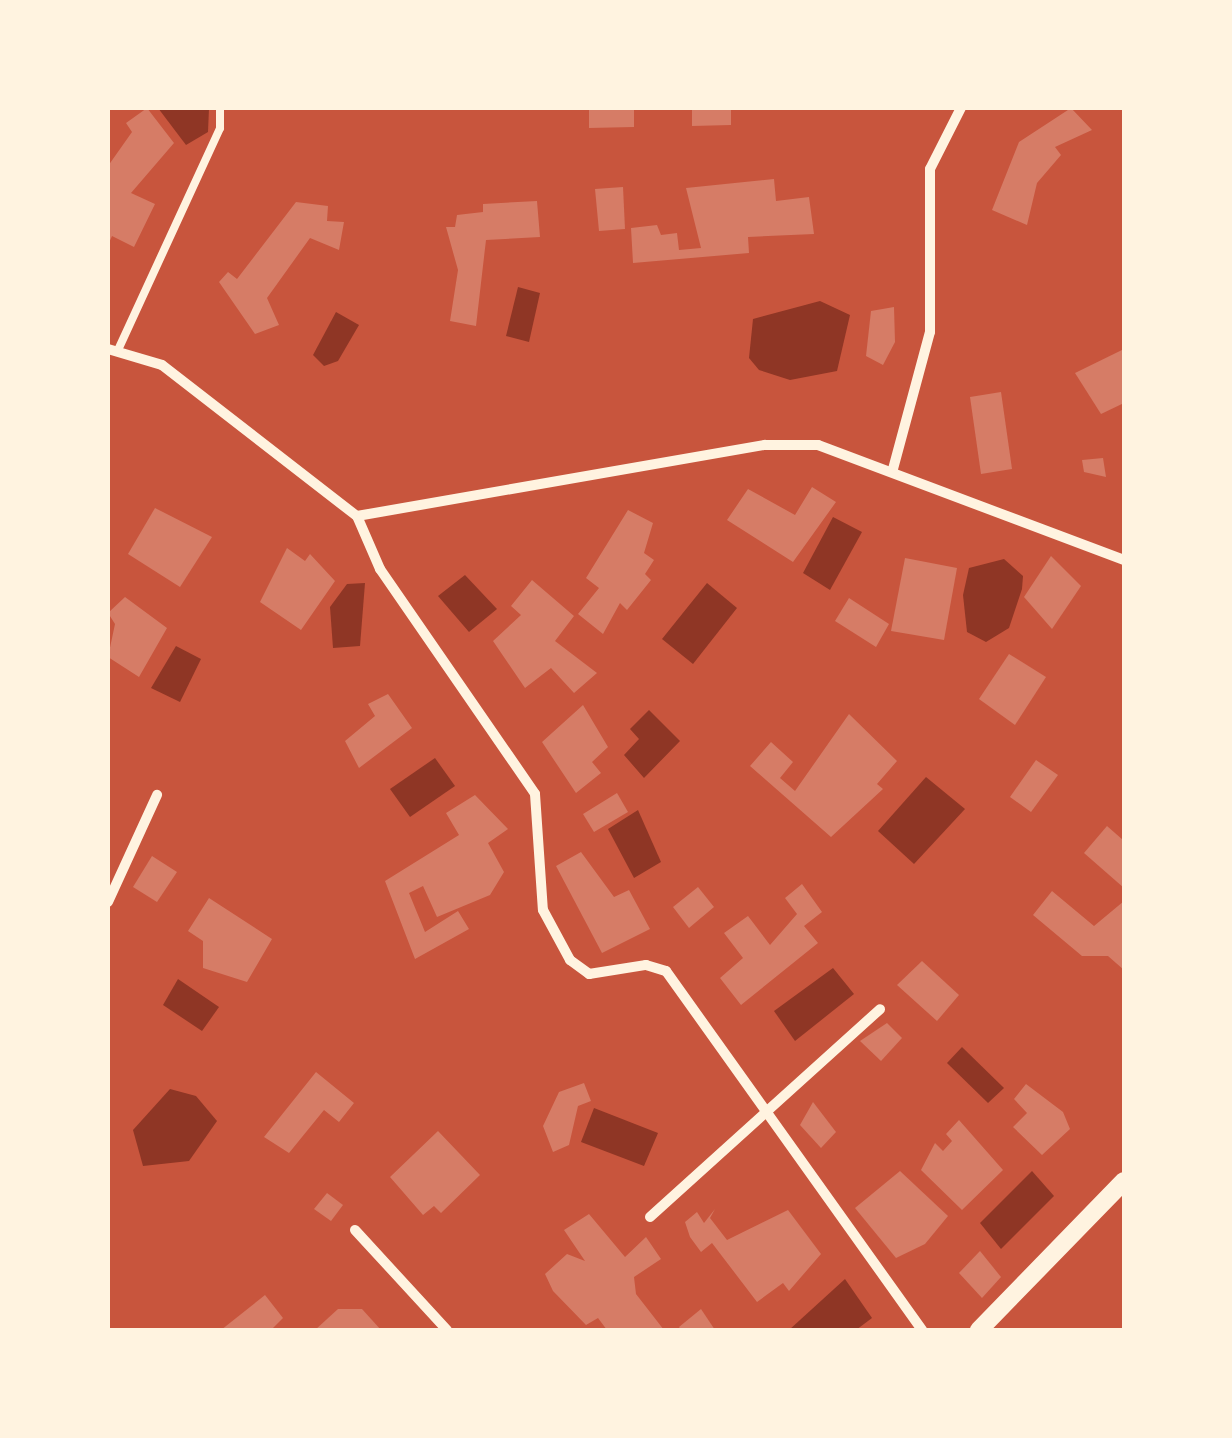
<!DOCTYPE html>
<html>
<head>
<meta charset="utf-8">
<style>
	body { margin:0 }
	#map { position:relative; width:1232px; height:1438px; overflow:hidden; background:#c8553d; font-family:"Golos Text",sans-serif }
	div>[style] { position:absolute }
	.water>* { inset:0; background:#8f3625 }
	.building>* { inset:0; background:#d67c66 }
	.service>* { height:8px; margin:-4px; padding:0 4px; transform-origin:4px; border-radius:4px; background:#fff3e0 }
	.minor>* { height:10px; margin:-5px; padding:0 5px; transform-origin:5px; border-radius:5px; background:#fff3e0 }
	.tertiary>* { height:18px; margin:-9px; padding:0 9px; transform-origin:9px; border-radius:9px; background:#fff3e0 }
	span { translate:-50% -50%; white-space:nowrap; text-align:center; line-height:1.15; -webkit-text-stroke:8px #fff3e0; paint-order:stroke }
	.frame { position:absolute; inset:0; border:110px solid #fff3e0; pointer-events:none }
</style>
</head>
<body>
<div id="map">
	<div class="water">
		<i style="clip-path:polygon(158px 108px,209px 108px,208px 132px,186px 145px)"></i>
		<i style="clip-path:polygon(518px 287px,540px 293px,529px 342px,506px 336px)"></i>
		<i style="clip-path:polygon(820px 301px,850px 315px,837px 371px,790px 380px,759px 370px,749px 358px,753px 319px)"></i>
		<i style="clip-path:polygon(336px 312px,359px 325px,338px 361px,324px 366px,313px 355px)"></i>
		<i style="clip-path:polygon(833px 517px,862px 532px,830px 590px,803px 573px)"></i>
		<i style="clip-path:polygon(1004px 559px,1023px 576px,1022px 589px,1009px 628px,986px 642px,967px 632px,963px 595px,969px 568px)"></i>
		<i style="clip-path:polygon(465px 575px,497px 609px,469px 632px,438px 596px)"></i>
		<i style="clip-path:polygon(365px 583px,360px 646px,333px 648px,330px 607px,347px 584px)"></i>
		<i style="clip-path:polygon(707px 583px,737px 608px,693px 664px,662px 639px)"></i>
		<i style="clip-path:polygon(176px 646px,201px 659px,180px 702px,151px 688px)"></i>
		<i style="clip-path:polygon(649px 710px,680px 741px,644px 778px,624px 755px,639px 739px,630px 729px)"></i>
		<i style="clip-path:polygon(435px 758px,455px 786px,410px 817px,390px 789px)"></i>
		<i style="clip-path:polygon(926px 777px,965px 809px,914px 864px,878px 831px)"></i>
		<i style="clip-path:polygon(638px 810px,661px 862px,634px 878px,608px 829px)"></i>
		<i style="clip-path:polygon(833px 968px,854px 994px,795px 1041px,774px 1011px)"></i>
		<i style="clip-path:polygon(178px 979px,219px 1007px,202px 1031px,163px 1005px)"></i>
		<i style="clip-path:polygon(962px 1047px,1004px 1088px,988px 1103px,947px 1063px)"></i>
		<i style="clip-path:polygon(170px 1089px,196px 1096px,217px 1121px,189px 1161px,143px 1166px,133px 1130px)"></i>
		<i style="clip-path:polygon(594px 1108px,658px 1133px,644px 1166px,581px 1142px)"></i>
		<i style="clip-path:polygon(1032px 1171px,1054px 1196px,1001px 1249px,980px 1223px)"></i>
		<i style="clip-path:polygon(845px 1279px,872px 1318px,856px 1330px,789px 1330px)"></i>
	</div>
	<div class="building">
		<i style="clip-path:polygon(147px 108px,174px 143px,131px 193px,155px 204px,134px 247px,112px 236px,108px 245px,108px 166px,132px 132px,126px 123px)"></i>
		<i style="clip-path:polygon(589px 108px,634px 108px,634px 127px,589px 128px)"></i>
		<i style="clip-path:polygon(692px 108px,731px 108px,731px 125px,692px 126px)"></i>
		<i style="clip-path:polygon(1071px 108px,1092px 130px,1055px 147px,1061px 155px,1037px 183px,1027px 225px,992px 210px,1019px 142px)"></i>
		<i style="clip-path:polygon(774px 179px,776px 201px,809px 197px,814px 234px,748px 237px,749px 253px,633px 263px,631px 228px,657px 225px,661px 235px,677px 233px,679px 250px,701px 248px,686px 188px)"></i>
		<i style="clip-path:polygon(623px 187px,625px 229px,599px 231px,595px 189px)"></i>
		<i style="clip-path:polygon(537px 201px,540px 237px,486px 240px,476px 326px,450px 321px,458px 270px,446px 227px,455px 227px,457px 215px,483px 212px,483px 204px)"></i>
		<i style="clip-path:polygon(296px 202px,328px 206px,327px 221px,344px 222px,339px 250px,310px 238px,267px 298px,279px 325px,255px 334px,219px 282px,228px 272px,237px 279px)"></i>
		<i style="clip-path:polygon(894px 307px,895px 342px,883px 365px,866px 356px,871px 311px)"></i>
		<i style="clip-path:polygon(1124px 349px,1124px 403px,1101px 414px,1075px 373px)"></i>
		<i style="clip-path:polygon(1001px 392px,1012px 469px,981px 474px,970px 397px)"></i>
		<i style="clip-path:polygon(1103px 458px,1106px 477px,1084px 472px,1082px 460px)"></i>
		<i style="clip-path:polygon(812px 487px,836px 502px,793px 562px,727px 520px,748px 489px,795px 515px)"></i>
		<i style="clip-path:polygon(155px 508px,212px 537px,180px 587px,128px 554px)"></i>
		<i style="clip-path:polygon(628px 510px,653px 523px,644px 553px,654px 560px,645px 574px,651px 580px,627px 610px,620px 603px,603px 634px,578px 614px,599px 588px,586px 578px)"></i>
		<i style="clip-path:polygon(287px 548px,305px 561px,310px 554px,335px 581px,301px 630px,260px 602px)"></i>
		<i style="clip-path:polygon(1051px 556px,1081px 586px,1052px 629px,1024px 597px)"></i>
		<i style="clip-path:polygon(905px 558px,957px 568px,944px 640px,891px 631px)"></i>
		<i style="clip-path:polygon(532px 580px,574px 616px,555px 641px,597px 673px,574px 693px,551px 668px,525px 688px,493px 641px,521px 615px,511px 606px)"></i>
		<i style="clip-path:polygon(125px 597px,167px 628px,139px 677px,108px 657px,115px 624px,108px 613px)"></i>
		<i style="clip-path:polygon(849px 598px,889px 624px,876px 647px,835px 621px)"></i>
		<i style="clip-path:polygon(1009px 654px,1046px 677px,1015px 725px,979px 699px)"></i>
		<i style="clip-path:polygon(388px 694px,412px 728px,359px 768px,345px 741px,375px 716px,368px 704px)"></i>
		<i style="clip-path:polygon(583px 705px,608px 747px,592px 762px,601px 773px,576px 793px,542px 742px)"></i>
		<i style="clip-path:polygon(849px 714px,897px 761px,877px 784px,883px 789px,831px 837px,750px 766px,771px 742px,793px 762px,780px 778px,795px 791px)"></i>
		<i style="clip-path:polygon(1036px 760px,1058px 775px,1031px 812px,1010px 797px)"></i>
		<i style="clip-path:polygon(617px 793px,628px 812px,594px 832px,583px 814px)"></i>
		<i style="clip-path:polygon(475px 795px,508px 829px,488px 843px,504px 872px,490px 895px,437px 917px,423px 886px,409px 893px,425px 932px,458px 911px,469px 929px,415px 959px,385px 881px,459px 835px,446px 813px)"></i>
		<i style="clip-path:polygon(1107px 826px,1123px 840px,1124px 888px,1084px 853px)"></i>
		<i style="clip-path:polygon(581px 852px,614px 897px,629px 890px,650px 929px,602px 953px,556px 866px)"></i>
		<i style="clip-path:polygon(152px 856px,177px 872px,157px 902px,133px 887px)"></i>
		<i style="clip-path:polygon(802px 884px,822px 912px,804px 926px,818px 943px,741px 1005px,720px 978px,743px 958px,724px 933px,748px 916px,770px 945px,797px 914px,785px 898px)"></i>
		<i style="clip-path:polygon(698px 887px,714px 907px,689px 928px,673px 907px)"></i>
		<i style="clip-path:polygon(1052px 891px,1094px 926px,1124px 901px,1124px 970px,1108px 956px,1082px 956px,1033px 915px)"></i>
		<i style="clip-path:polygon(209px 898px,272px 939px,247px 982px,203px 968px,203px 941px,188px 931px)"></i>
		<i style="clip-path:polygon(922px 961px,959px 995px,937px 1021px,897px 985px)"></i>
		<i style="clip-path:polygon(887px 1023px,902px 1038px,881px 1061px,860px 1041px)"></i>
		<i style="clip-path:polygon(316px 1072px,354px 1103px,339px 1122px,324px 1110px,289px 1153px,264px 1137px)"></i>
		<i style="clip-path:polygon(584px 1083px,591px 1101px,578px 1106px,569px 1145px,553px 1152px,543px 1126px,559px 1092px)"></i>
		<i style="clip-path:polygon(1026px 1084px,1063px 1112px,1070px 1129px,1042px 1155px,1013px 1127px,1027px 1113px,1014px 1099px)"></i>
		<i style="clip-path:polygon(813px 1102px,836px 1132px,821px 1148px,800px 1125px)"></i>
		<i style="clip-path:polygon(959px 1120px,1003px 1170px,962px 1210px,921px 1170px,935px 1143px,943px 1151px,952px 1141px,946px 1134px)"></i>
		<i style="clip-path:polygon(438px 1131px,480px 1175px,441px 1213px,434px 1206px,423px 1215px,390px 1177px)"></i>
		<i style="clip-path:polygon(900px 1171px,948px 1216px,925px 1244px,896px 1258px,855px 1208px)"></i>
		<i style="clip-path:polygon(327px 1193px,343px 1205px,331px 1221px,314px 1209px)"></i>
		<i style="clip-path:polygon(715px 1209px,710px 1218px,727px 1240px,788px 1210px,821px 1254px,789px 1291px,783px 1283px,757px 1302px,712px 1243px,701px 1252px,690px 1237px,685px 1222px,697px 1212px,704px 1223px)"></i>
		<i style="clip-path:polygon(589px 1214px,625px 1257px,646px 1237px,661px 1259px,634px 1277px,636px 1294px,664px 1330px,607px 1330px,598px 1318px,586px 1325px,553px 1291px,545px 1274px,567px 1254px,585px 1261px,564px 1230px)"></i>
		<i style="clip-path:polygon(980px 1251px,1001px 1277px,982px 1298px,959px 1273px)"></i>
		<i style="clip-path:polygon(265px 1295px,283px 1318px,271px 1330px,221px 1330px)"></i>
		<i style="clip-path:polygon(338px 1309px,362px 1309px,381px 1330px,315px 1330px)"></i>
		<i style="clip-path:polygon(701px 1309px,715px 1330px,681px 1330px,679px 1327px)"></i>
	</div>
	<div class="service">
		<i style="left:118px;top:350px;width:244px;rotate:-65.3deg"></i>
		<i style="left:220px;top:128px;width:20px;rotate:-90deg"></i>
	</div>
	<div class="minor">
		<i style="left:108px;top:349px;width:56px;rotate:16.5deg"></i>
		<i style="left:162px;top:365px;width:247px;rotate:37.8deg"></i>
		<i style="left:357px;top:516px;width:414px;rotate:-9.9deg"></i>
		<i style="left:765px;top:445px;width:53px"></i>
		<i style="left:818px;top:445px;width:327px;rotate:20.6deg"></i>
		<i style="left:893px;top:469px;width:142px;rotate:-74.9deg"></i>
		<i style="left:930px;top:332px;width:163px;rotate:-90deg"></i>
		<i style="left:930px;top:169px;width:68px;rotate:-63.1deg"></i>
		<i style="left:357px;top:516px;width:58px;rotate:66.5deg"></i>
		<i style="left:380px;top:569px;width:273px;rotate:55.4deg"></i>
		<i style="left:535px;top:794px;width:116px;rotate:86.1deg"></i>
		<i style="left:543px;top:910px;width:57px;rotate:61.6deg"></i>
		<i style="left:570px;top:960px;width:24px;rotate:36deg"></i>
		<i style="left:589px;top:974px;width:58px;rotate:-9deg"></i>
		<i style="left:646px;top:965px;width:21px;rotate:17deg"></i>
		<i style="left:666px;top:971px;width:441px;rotate:54.5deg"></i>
		<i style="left:108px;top:902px;width:118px;rotate:-65.4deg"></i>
		<i style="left:650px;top:1217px;width:310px;rotate:-42.1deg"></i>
		<i style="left:355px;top:1230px;width:136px;rotate:47.4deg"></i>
	</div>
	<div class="tertiary">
		<i style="left:979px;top:1330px;width:208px;rotate:-45.8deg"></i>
	</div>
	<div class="frame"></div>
</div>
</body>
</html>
